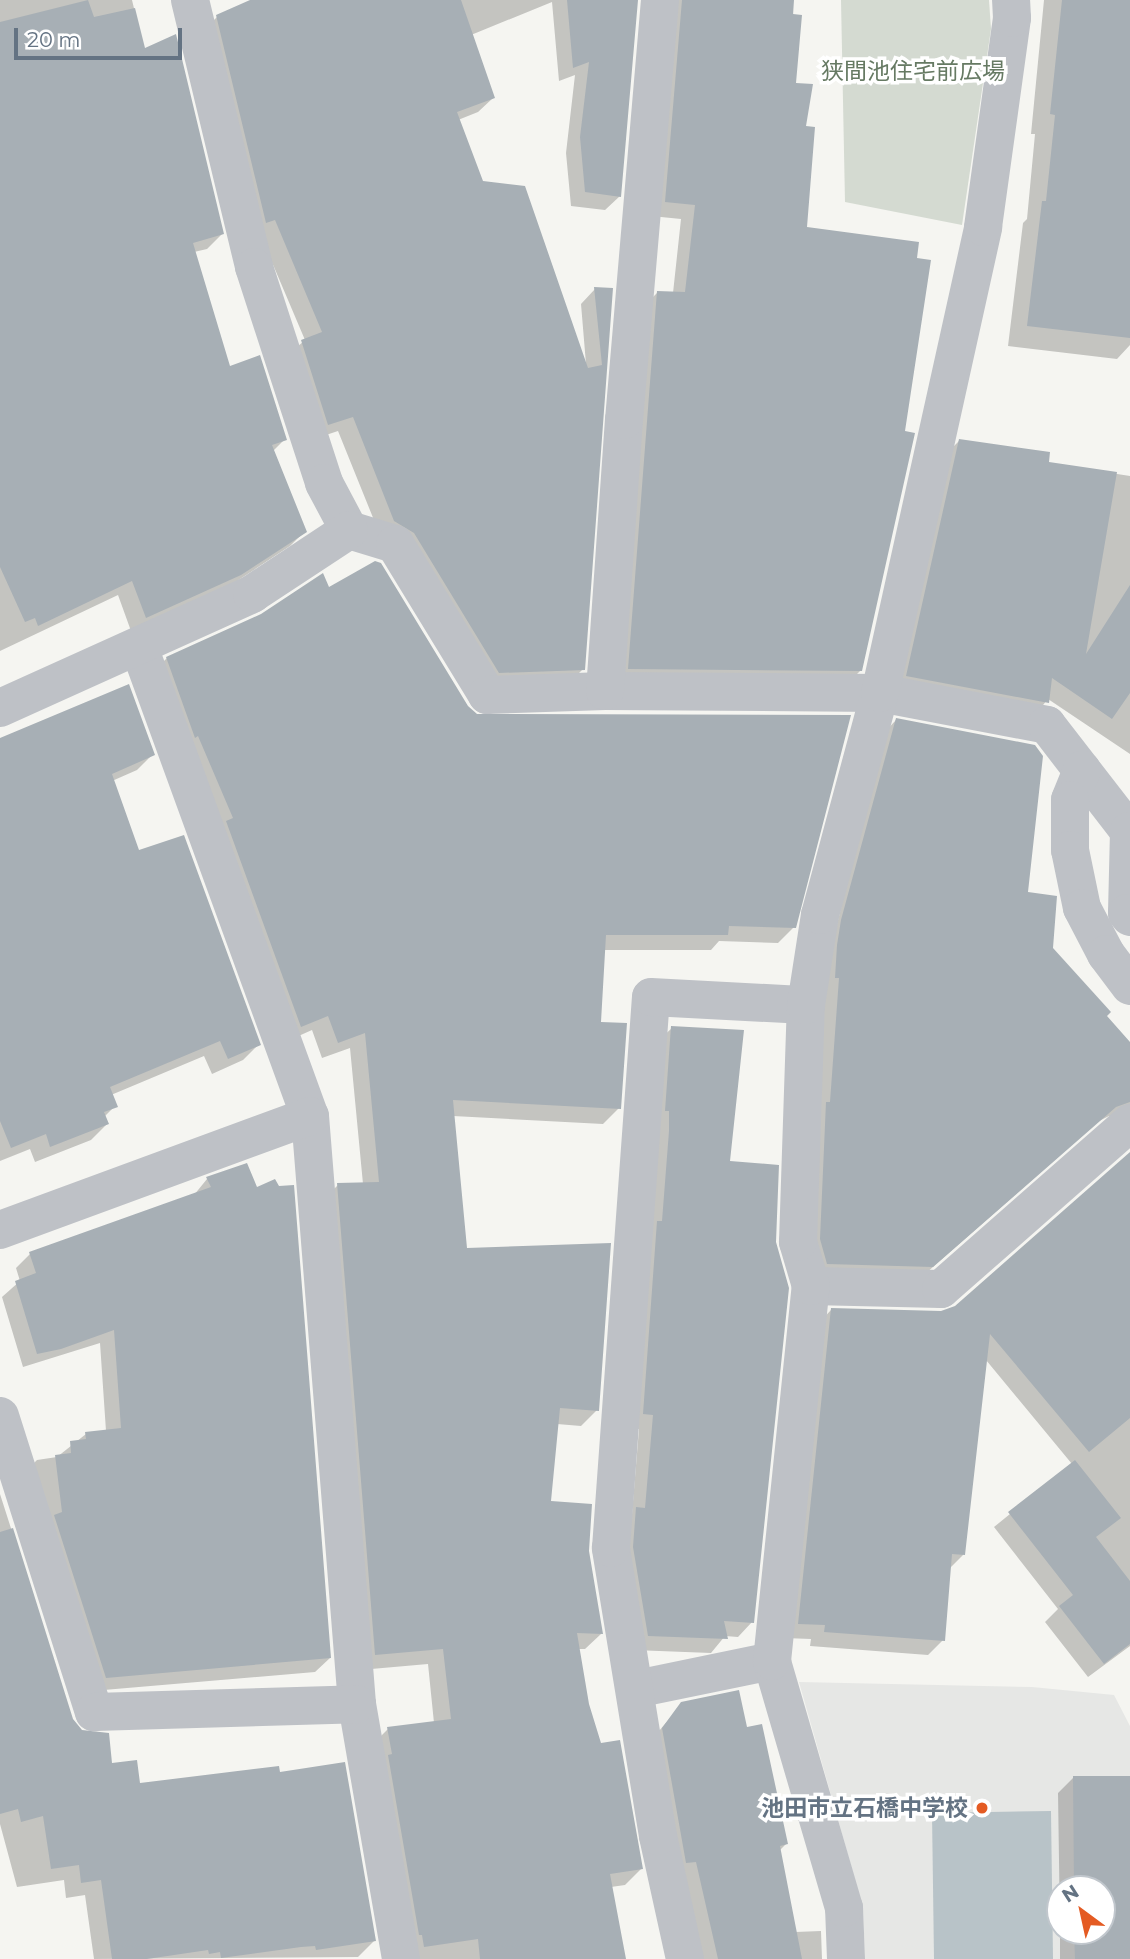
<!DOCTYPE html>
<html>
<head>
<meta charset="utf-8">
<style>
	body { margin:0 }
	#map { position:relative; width:1130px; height:1959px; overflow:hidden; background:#f5f5f1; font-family:Montserrat,"Noto Sans JP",sans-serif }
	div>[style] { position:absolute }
	.built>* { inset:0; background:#e6e7e5 }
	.green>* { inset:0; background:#d4dad1 }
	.water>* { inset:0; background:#b8c3c8 }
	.shadow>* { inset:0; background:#0003 }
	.building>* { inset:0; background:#a7afb5 }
	.minor>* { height:38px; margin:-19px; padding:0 19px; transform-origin:19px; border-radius:19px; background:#bec1c6 }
	.dots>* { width:19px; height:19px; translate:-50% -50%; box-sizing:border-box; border:4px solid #fff; border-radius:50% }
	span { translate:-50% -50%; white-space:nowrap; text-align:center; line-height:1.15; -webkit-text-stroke:7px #fff; paint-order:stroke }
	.park-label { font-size:23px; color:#667a63 }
	.poi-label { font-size:23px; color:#647383; font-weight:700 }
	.right { translate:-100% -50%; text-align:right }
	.north { position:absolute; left:1046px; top:1875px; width:70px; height:70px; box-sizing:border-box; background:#fff; border:2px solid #c1c7cd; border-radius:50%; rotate:327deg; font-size:19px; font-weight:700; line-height:28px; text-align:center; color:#647383 }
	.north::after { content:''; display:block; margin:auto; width:24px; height:32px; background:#e45b23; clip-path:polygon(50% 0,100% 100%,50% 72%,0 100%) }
	.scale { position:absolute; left:14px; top:28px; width:168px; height:32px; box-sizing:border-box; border:4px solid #647383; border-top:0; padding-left:9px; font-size:21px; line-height:24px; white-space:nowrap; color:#647383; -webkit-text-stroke:5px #fff; paint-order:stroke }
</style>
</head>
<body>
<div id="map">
	<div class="built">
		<i style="clip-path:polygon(evenodd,799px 1682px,1032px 1687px,1114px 1695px,1130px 1726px,1130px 1959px,865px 1959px,863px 1908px,799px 1682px,1060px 1889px,1102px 1889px,1102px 1931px,1060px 1931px,1060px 1889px)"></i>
	</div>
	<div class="green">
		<i style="clip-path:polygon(841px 0,989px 0,991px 29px,962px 225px,845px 202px)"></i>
	</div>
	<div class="water">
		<i style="clip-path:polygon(1051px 1811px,1053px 1959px,934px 1959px,932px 1813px)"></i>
	</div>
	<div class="shadow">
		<i style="clip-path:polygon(0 0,132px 0,144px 50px,222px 234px,207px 249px,194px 252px,229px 369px,285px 439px,273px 451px,305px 531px,290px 546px,225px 589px,131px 631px,118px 595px,0 651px)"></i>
		<i style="clip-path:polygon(270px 0,636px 0,620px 196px,605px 210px,571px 206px,566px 153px,575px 75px,559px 81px,552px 2px,471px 35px,493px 98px,478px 112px,458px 120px,482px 182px,586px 364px,581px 304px,595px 289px,611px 290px,583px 669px,568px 684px,484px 686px,380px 535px,338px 431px,314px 439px,287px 356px,305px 340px,260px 234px,203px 31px,217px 17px)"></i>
		<i style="clip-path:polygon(661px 0,793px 0,794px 84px,804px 128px,805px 229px,861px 670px,846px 685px,615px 683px,643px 307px,658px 292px,673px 293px,681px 219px,651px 216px)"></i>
		<i style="clip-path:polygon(1044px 0,1130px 0,1130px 345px,1117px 359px,1008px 346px,1023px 223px,1027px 219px,1035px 134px,1031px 134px)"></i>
		<i style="clip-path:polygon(959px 441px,1047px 463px,1130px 476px,1130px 754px,1048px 699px,1033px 717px,893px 690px,945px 455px)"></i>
		<i style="clip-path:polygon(328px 589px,467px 708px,794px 927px,778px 943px,719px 941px,711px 950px,604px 950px,599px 1023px,619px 1108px,603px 1124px,453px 1116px,466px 1250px,597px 1410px,581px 1426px,557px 1424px,550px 1502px,588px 1551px,601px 1634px,585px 1649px,578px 1649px,587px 1705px,641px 1869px,625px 1885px,611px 1887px,624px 1959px,408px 1959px,372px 1745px,388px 1729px,434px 1723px,428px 1664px,360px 1670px,322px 1201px,338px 1185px,363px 1184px,350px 1048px,322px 1058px,312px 1030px,285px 1042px,151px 674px,167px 658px)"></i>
		<i style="clip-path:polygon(896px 720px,1026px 893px,1051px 949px,1130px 1045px,1130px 1122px,1121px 1116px,1109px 1116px,1099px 1121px,917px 1281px,813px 1279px,821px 992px,882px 735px)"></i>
		<i style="clip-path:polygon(0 739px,153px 754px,137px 770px,112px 781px,138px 852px,259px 1044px,243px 1060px,212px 1074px,204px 1056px,111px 1095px,115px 1106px,104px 1117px,107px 1124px,91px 1140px,35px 1162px,30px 1149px,0 1161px)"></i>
		<i style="clip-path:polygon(672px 1028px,728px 1163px,752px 1622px,738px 1637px,725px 1636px,711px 1653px,633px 1650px,619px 1563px,632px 1514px,639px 1429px,629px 1428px,657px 1042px)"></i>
		<i style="clip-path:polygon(1130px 1154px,1130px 1646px,1088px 1677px,1045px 1622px,1058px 1609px,994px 1527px,1072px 1464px,986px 1360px,963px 1555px,949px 1569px,943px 1640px,928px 1655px,810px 1646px,811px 1639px,784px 1638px,817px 1325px,831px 1310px,941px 1313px,956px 1307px)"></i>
		<i style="clip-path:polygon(246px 1165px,330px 1658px,315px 1672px,92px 1691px,23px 1474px,37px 1460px,57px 1457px,86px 1434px,106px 1431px,100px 1343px,23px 1367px,2px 1297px,20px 1281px,16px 1268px,30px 1254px,194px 1195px,207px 1179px)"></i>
		<i style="clip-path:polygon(0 1494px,72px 1719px,111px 1765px,374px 1941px,358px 1957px,94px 1959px,85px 1895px,66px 1898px,64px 1880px,17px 1887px,0 1824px)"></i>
		<i style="clip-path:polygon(682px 1704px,746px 1729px,786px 1844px,779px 1851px,795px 1932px,821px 1931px,822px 1959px,696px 1959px,647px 1745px)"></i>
		<i style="clip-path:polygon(1073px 1778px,1130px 1778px,1130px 1959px,1060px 1959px,1060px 1931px,1102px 1931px,1102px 1889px,1060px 1889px,1060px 1929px,1058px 1793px)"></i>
	</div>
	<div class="building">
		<i style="clip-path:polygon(88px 0,94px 17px,135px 8px,145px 48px,176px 34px,224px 234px,193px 243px,230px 366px,260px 355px,287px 440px,272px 445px,307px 532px,241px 575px,146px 618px,132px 581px,38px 626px,35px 618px,25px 622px,0 567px,0 22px)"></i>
		<i style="clip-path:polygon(250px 0,461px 0,495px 98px,457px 112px,483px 181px,525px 186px,588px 368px,602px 365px,594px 287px,613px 288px,585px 670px,499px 673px,414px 533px,394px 521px,353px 417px,328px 425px,301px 340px,322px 332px,275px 220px,266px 223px,216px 15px)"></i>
		<i style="clip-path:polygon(567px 0,638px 0,621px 197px,585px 192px,580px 137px,589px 62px,573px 68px)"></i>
		<i style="clip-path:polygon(682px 0,794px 0,793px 14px,802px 15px,796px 83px,813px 84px,806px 126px,815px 127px,807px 227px,919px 242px,917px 258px,931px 260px,905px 431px,915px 433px,862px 671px,628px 669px,657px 291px,685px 292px,695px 205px,665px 202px)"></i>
		<i style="clip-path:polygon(1062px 0,1130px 0,1130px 338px,1027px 326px,1042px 201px,1046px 201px,1055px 115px,1050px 114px)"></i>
		<i style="clip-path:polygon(959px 439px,1050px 452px,1049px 462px,1117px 472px,1086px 654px,1130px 585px,1130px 693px,1112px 719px,1052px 678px,1049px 703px,906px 676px)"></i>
		<i style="clip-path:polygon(375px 561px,381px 563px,468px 706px,477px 714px,851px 715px,796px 928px,729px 926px,728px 935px,606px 935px,601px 1022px,627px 1023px,621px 1109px,453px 1100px,467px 1248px,611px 1243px,599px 1411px,560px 1408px,551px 1501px,592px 1504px,589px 1551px,603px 1634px,577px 1633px,589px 1704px,601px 1743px,620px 1740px,643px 1869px,610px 1874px,626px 1959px,480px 1959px,478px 1939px,424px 1947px,422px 1935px,419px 1935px,388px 1755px,392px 1754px,387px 1727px,451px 1719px,443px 1649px,375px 1655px,337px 1183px,379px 1182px,365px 1033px,338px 1043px,328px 1016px,301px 1027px,226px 821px,233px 818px,198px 736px,195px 738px,166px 657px,261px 614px,323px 573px,329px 587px)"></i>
		<i style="clip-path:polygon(129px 684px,155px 755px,112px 774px,139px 850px,184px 835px,261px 1045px,228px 1059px,220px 1041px,110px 1087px,118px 1107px,104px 1112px,109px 1124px,50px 1147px,46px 1134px,11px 1148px,0 1121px,0 738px)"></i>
		<i style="clip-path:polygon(896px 718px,1035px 745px,1043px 756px,1028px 892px,1057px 896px,1053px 948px,1111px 1012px,1107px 1016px,1130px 1042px,1130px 1102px,1116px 1107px,933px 1267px,827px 1264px,820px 1239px,826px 1102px,830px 1102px,839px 978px,835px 978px,837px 945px,841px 920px)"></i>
		<i style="clip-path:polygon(671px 1026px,744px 1030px,730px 1161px,779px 1165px,776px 1242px,789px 1288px,754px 1623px,724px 1621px,728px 1639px,648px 1636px,633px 1547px,636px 1507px,645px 1508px,653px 1415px,643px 1414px,657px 1221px,662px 1221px,669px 1131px,669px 1111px,665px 1111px)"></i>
		<i style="clip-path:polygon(1130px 1152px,1130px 1418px,1089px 1452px,990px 1334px,965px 1555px,952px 1554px,945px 1641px,824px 1632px,825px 1625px,798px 1624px,831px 1308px,941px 1311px,955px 1306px)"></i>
		<i style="clip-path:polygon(247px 1163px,257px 1187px,275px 1179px,279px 1186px,294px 1185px,331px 1658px,106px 1678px,54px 1515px,62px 1512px,55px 1455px,71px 1453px,70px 1441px,86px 1439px,85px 1432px,121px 1428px,114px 1330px,61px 1349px,37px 1354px,15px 1281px,36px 1273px,29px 1252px,211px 1187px,206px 1177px)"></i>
		<i style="clip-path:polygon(1075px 1460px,1121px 1518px,1096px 1537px,1130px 1581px,1130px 1644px,1104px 1664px,1059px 1606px,1073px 1595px,1008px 1512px)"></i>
		<i style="clip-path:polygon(13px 1528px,73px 1719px,82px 1730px,109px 1733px,112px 1763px,137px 1760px,140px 1783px,279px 1766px,280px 1772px,345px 1762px,376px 1941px,316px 1950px,315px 1946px,301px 1947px,221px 1958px,220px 1952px,209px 1954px,208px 1950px,147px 1959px,112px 1959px,101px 1880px,81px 1883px,79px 1865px,51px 1869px,43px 1816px,21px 1822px,18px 1809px,0 1814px,0 1532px)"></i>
		<i style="clip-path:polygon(739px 1690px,747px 1727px,762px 1724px,788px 1844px,780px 1846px,802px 1959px,718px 1959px,696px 1862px,686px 1863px,662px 1728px,681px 1702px)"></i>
		<i style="clip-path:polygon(1073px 1776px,1130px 1776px,1130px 1959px,1075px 1959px,1074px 1931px,1102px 1931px,1102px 1889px,1074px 1889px)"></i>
	</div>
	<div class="minor">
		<i style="left:190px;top:0;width:275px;rotate:76.5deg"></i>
		<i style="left:254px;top:267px;width:227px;rotate:72deg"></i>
		<i style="left:324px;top:483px;width:53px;rotate:62deg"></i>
		<i style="left:349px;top:530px;width:48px;rotate:16.9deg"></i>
		<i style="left:395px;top:544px;width:177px;rotate:58.6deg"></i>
		<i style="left:487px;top:695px;width:118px;rotate:-1.9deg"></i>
		<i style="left:605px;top:691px;width:275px;rotate:0.4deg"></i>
		<i style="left:880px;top:693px;width:170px;rotate:10.8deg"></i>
		<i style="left:1047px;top:725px;width:134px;rotate:52.3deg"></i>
		<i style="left:1129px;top:831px;width:82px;rotate:91.4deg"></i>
		<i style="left:1127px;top:913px;width:5px;rotate:53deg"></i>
		<i style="left:139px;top:647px;width:499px;rotate:70deg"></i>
		<i style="left:310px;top:1116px;width:590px;rotate:85.43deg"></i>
		<i style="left:357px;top:1704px;width:259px;rotate:80.2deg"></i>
		<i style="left:605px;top:691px;width:272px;rotate:-86deg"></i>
		<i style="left:624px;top:420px;width:422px;rotate:-85.1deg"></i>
		<i style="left:0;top:708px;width:277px;rotate:-24.3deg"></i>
		<i style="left:252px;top:594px;width:116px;rotate:-33.4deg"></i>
		<i style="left:1082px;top:770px;width:32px;rotate:112deg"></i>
		<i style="left:1070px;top:800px;width:50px;rotate:90deg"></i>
		<i style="left:1070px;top:850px;width:59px;rotate:78.3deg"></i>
		<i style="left:1082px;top:908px;width:52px;rotate:62.4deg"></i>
		<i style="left:1106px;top:954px;width:40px;rotate:53deg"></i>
		<i style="left:0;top:1230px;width:330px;rotate:-20.2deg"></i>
		<i style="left:811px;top:1286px;width:130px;rotate:1.3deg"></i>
		<i style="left:941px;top:1289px;width:252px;rotate:-41.3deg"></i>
		<i style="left:0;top:1416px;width:311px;rotate:72.4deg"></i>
		<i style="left:94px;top:1712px;width:263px;rotate:-1.7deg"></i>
		<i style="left:636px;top:1689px;width:139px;rotate:-11.6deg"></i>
		<i style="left:685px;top:1959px;width:126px;rotate:-102.4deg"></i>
		<i style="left:658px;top:1836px;width:292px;rotate:-99.3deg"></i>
		<i style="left:611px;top:1548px;width:552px;rotate:-85.85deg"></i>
		<i style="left:651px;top:997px;width:155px;rotate:3deg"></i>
		<i style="left:846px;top:1959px;width:51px;rotate:-92.2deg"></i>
		<i style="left:844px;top:1908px;width:257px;rotate:-106.3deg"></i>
		<i style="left:772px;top:1661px;width:377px;rotate:-84.1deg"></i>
		<i style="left:811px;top:1286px;width:46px;rotate:-106.5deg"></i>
		<i style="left:798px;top:1242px;width:237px;rotate:-88.1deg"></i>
		<i style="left:806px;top:1005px;width:91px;rotate:-81.2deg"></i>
		<i style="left:820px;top:915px;width:230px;rotate:-74.9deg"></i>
		<i style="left:880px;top:693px;width:477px;rotate:-77.5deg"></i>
		<i style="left:983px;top:227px;width:211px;rotate:-82.1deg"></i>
		<i style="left:1012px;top:18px;width:18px;rotate:-93deg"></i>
	</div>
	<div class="dots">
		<i style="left:982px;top:1808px;background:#e45b23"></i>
	</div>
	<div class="park-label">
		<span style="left:913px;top:71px">狭間池住宅前広場</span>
	</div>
	<div class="poi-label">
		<span class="right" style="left:968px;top:1808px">池田市立石橋中学校</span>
	</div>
	<div class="north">N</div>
	<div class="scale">20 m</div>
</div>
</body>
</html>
